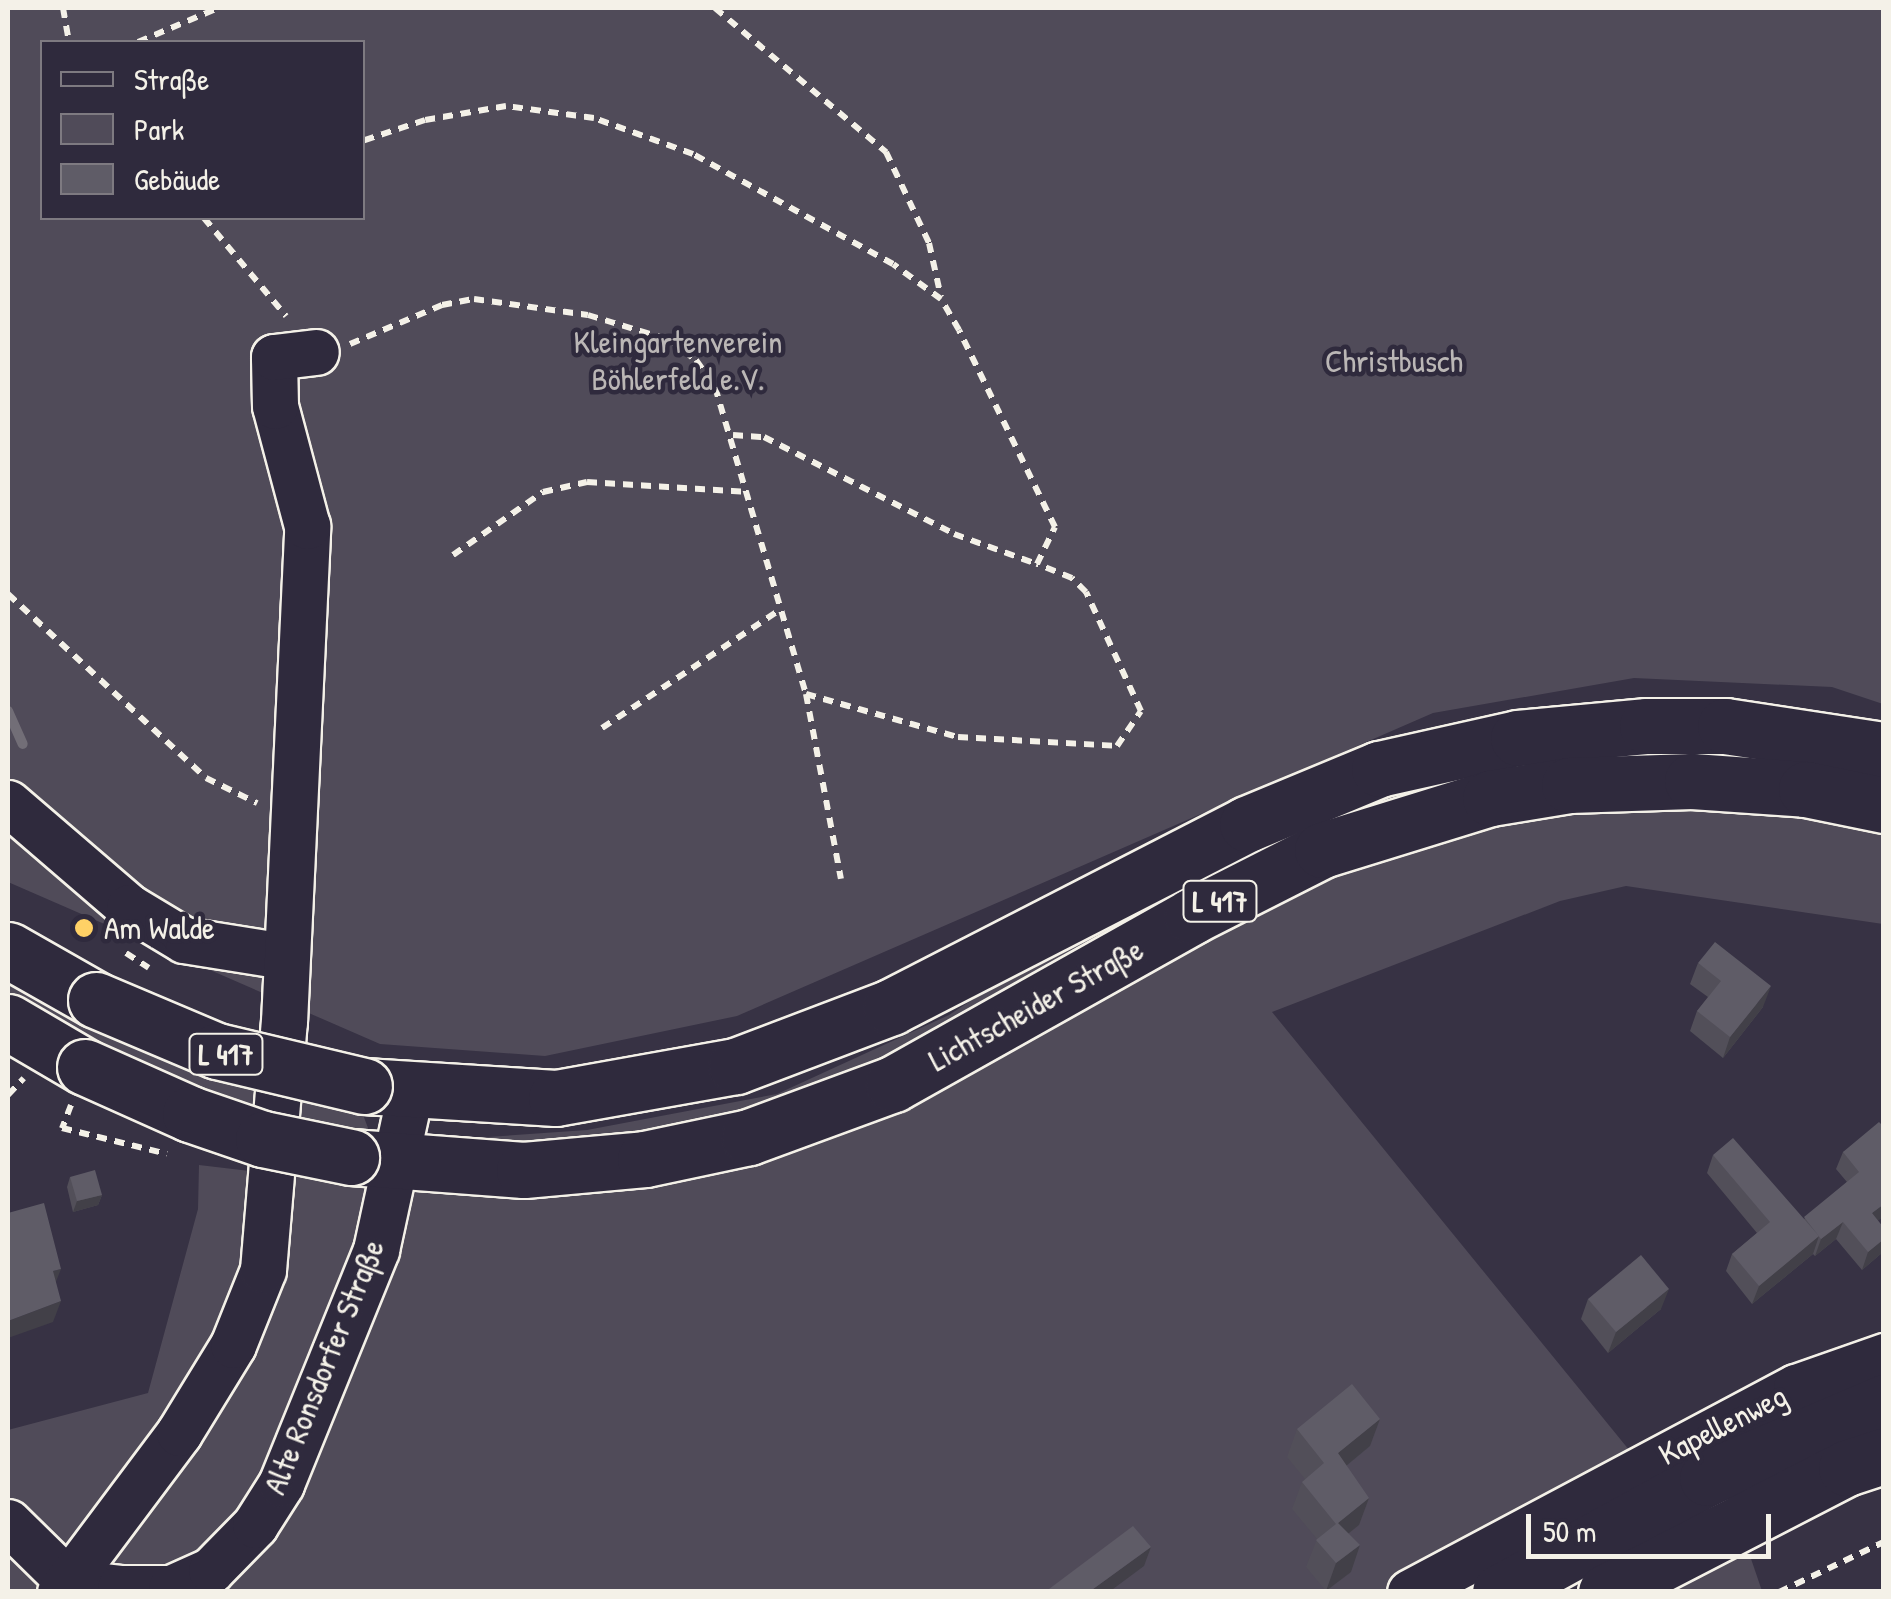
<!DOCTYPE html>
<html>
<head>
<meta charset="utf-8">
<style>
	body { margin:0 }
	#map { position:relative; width:1891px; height:1599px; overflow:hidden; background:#373244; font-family:"Patrick Hand",sans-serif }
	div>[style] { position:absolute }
	.green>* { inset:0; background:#504b59 }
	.stream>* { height:10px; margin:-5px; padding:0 5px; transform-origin:5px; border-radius:5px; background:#726e77 }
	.path>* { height:6px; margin-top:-3px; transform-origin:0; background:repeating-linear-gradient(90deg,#f4f1e8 0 10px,transparent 0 18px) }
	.roads { filter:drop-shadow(2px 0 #f4f1e8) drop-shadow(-2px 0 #f4f1e8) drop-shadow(0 2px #f4f1e8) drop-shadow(0 -2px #f4f1e8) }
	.minor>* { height:45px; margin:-22.5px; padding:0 22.5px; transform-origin:22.5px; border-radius:22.5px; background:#2f2a3d }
	.major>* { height:55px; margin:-27.5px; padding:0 27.5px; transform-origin:27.5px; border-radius:27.5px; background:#2f2a3d }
	.highway>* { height:55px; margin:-27.5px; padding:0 27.5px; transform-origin:27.5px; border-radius:27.5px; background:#2f2a3d }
	.bridges { filter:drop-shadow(2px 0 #f4f1e8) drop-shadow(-2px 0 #f4f1e8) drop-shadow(0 2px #f4f1e8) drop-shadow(0 -2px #f4f1e8) }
	.major-bridge>* { height:55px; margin:-27.5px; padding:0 27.5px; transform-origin:27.5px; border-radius:27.5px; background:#2f2a3d }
	.wall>* { inset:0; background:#524f59 }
	.shaded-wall>* { inset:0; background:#424048 }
	.building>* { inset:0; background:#5f5c67 }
	.dots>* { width:28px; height:28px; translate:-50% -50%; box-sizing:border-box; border:5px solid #2f2a3d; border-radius:50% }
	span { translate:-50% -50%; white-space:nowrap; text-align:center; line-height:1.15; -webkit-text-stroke:9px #2f2a3d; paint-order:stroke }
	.shield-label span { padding:2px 8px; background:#2f2a3d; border:2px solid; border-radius:8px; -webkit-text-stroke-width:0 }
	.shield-label { font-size:30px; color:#f4f1e8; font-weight:700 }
	.park-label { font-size:32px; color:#bbb7b6 }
	.poi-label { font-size:32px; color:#f4f1e8 }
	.left { translate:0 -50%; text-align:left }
	.street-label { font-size:32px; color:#f4f1e8 }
	.frame { position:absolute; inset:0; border:10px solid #f4f1e8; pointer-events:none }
	.legend { position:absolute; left:40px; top:40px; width:325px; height:180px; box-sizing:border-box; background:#2f2a3d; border:2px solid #7e7a81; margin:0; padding:12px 18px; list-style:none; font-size:30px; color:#f4f1e8 }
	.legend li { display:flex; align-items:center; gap:20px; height:50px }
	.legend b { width:50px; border:2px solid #7e7a81 }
	.scale { position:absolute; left:1526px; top:1514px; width:245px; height:45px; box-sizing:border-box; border:5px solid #f4f1e8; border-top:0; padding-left:12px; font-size:30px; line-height:35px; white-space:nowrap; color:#f4f1e8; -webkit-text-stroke:8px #2f2a3d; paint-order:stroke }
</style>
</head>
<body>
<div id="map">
	<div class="green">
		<i style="clip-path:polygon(evenodd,8px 8px,1883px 8px,1883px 704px,1832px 687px,1634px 678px,1433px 713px,737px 1016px,545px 1056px,380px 1044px,8px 882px,8px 8px,42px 42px,362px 42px,362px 218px,42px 218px,42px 42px)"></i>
		<i style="clip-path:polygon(1662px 744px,1883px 769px,1883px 784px,1534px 770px,859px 1072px,779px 1101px,626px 1136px,555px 1144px,459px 1139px,587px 1130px,777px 1094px,949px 1015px,1033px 960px,1217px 861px,1398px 786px)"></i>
		<i style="clip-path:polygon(1701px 798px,1883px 827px,1883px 924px,1626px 886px,1560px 901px,1272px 1012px,1634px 1456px,1430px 1591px,8px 1592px,8px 1430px,148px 1393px,198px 1209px,199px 1165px,446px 1194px,707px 1175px,872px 1114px,1292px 886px,1484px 820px)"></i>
		<i style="clip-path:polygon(8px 973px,362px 1112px,368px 1128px,360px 1137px,176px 1087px,8px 998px)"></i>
		<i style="clip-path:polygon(1747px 1547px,1762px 1591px,1675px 1592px)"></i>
	</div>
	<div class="stream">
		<i style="left:8px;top:711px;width:36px;rotate:66deg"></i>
	</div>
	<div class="path">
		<i style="left:63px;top:8px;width:35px;rotate:80deg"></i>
		<i style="left:715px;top:8px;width:224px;rotate:40.1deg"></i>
		<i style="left:886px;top:152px;width:101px;rotate:64.7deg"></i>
		<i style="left:929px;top:243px;width:55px;rotate:77.5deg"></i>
		<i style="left:138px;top:42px;width:87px;rotate:-23deg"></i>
		<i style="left:204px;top:218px;width:128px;rotate:50.1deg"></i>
		<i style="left:350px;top:344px;width:100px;rotate:-23deg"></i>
		<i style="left:442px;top:305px;width:33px;rotate:-11deg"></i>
		<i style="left:474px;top:299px;width:115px;rotate:8deg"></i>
		<i style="left:588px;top:315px;width:86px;rotate:17deg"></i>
		<i style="left:670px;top:340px;width:33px;rotate:38deg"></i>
		<i style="left:696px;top:360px;width:33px;rotate:55deg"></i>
		<i style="left:715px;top:387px;width:320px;rotate:73.5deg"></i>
		<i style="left:806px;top:694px;width:158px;rotate:15.8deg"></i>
		<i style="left:958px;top:737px;width:159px;rotate:3.2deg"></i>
		<i style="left:1117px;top:746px;width:42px;rotate:-55.6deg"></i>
		<i style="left:1141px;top:711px;width:131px;rotate:-114.8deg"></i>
		<i style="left:1086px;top:592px;width:20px;rotate:-135deg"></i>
		<i style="left:1072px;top:578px;width:38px;rotate:-158deg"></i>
		<i style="left:1037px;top:564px;width:41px;rotate:-64.1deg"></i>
		<i style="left:1055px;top:527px;width:219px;rotate:-116deg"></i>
		<i style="left:959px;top:330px;width:36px;rotate:-120deg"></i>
		<i style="left:941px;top:299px;width:59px;rotate:-143.9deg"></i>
		<i style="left:893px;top:264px;width:228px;rotate:-151.2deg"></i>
		<i style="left:693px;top:154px;width:105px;rotate:-160deg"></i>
		<i style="left:594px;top:118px;width:89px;rotate:-172.2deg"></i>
		<i style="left:506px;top:106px;width:82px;rotate:170.2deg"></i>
		<i style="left:425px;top:120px;width:66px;rotate:161.6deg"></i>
		<i style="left:733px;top:435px;width:31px;rotate:4deg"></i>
		<i style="left:764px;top:437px;width:213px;rotate:27deg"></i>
		<i style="left:954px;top:534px;width:88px;rotate:19.9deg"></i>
		<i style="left:453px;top:555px;width:110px;rotate:-35deg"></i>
		<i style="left:543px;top:492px;width:45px;rotate:-12.8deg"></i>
		<i style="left:587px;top:482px;width:162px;rotate:3.5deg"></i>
		<i style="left:8px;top:594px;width:270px;rotate:42.9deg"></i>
		<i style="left:206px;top:778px;width:57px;rotate:26.1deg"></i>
		<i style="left:806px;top:694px;width:188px;rotate:79.3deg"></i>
		<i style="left:602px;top:728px;width:215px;rotate:-33.6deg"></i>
		<i style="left:126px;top:953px;width:27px;rotate:33deg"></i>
		<i style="left:8px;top:1095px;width:23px;rotate:-47deg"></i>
		<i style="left:71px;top:1105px;width:25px;rotate:111deg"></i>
		<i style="left:62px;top:1128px;width:108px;rotate:13.9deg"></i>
		<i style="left:1779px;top:1592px;width:116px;rotate:-25.5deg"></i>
	</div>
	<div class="roads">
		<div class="minor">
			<i style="left:8px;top:803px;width:160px;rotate:40.7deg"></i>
			<i style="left:129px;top:907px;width:64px;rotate:31deg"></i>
			<i style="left:184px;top:940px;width:101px;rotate:9.1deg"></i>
			<i style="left:8px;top:1522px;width:86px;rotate:44.5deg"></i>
			<i style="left:69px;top:1582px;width:51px;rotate:6.7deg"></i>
			<i style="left:120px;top:1588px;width:51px"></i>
			<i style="left:171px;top:1588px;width:44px;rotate:-24.2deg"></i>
			<i style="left:211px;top:1570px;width:63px;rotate:-45.6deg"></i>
			<i style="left:255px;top:1525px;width:49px;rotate:-57.6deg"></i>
			<i style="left:281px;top:1484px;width:253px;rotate:-67.9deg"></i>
			<i style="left:376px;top:1250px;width:161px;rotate:-77.8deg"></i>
			<i style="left:60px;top:1592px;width:199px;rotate:-53.2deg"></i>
			<i style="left:179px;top:1433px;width:103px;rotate:-58.5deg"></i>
			<i style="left:233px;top:1345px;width:81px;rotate:-68.2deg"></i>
			<i style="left:263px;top:1270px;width:249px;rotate:-85.2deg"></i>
			<i style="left:284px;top:1022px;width:497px;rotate:-87.3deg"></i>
			<i style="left:307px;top:526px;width:124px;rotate:-104.9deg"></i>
			<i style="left:275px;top:406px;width:49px;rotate:-91.2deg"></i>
			<i style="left:274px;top:357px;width:42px;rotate:-6.8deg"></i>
			<i style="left:1410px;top:1592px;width:437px;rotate:-28deg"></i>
			<i style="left:1796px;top:1387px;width:93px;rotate:-19.4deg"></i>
		</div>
		<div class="major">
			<i style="left:8px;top:950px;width:101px;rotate:29.6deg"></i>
			<i style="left:8px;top:1022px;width:89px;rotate:30.3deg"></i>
			<i style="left:364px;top:1086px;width:192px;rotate:3.6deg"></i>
			<i style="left:556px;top:1098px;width:183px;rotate:-10.1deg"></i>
			<i style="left:736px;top:1066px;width:166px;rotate:-20.8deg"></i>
			<i style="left:891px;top:1007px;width:400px;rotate:-27.2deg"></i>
			<i style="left:1247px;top:824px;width:143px;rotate:-22.6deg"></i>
			<i style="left:1379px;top:769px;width:142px;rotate:-12.6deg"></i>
			<i style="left:1518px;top:738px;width:130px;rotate:-5.3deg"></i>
			<i style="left:1647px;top:726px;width:78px"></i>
			<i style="left:1725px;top:726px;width:161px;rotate:8.6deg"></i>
			<i style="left:351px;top:1157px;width:173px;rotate:4.3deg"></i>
			<i style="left:524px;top:1170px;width:121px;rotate:-5.2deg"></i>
			<i style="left:645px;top:1159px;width:106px;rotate:-11.9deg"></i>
			<i style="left:749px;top:1137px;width:153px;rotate:-20.2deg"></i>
			<i style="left:893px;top:1084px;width:343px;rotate:-29.3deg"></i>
			<i style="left:1192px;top:916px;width:146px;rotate:-26.9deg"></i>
			<i style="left:1322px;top:850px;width:176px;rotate:-17.2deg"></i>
			<i style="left:1490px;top:798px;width:80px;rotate:-9.3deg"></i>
			<i style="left:1569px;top:785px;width:123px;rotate:-1.9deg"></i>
			<i style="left:1692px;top:781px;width:114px;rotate:4deg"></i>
			<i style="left:1806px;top:789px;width:80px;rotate:11.6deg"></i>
		</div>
		<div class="highway">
			<i style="left:1500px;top:1592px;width:236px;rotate:-28.8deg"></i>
			<i style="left:1707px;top:1478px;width:193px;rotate:-23.2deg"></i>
			<i style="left:1606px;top:1592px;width:270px;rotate:-27.3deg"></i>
			<i style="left:1846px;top:1468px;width:40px;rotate:-18deg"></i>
		</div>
	</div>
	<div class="bridges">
		<div class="major-bridge">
			<i style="left:96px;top:1000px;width:131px;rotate:22.9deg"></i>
			<i style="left:217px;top:1051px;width:151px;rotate:13.4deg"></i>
			<i style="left:85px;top:1067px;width:115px;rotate:24.1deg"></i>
			<i style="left:190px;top:1114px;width:77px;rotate:18.9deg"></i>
			<i style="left:263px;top:1139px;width:90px;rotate:11.6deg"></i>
		</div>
	</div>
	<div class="wall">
		<i style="clip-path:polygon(1698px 963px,1763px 1007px,1723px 1058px,1690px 1031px,1697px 1011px,1708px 997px,1690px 984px)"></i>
		<i style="clip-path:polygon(1884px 1127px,1884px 1216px,1877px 1221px,1883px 1252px,1862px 1270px,1836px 1239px,1815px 1256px,1813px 1254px,1752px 1304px,1726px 1271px,1732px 1254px,1757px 1233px,1707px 1173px,1713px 1155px,1804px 1219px,1847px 1182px,1836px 1169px,1843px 1152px)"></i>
		<i style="clip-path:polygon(70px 1177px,102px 1195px,98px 1205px,73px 1212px,67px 1187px)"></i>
		<i style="clip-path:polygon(1588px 1299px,1661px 1309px,1608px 1353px,1581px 1319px)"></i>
		<i style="clip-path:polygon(1297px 1429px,1370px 1446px,1346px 1466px,1359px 1525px,1349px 1533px,1351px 1572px,1326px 1591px,1306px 1567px,1317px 1539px,1292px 1509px,1302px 1482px,1305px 1479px,1287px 1457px)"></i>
	</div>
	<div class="shaded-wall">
		<i style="clip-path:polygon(1771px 986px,1763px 1007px,1723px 1058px,1730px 1037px)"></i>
		<i style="clip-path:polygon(102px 1195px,98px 1205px,73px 1212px,77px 1201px)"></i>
		<i style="clip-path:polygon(1884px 1204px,1884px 1216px,1865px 1231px,1872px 1213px)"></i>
		<i style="clip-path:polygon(1843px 1222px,1836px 1239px,1815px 1256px,1821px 1239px)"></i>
		<i style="clip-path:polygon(1819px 1236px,1813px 1254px,1752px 1304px,1759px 1286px)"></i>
		<i style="clip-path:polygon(1884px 1239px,1883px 1252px,1862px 1270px,1868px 1252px)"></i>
		<i style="clip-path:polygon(61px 1269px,53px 1289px,53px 1271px)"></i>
		<i style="clip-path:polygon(1669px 1289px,1661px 1309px,1608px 1353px,1616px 1332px)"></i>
		<i style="clip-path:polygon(61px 1301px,53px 1322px,8px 1338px,8px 1321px)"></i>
		<i style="clip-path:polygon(1380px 1419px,1370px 1446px,1328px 1481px,1338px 1453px)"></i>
		<i style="clip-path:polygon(1369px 1498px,1359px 1525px,1328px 1550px,1338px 1523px)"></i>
		<i style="clip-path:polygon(1360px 1545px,1351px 1572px,1326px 1591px,1336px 1563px)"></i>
		<i style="clip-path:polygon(1151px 1547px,1144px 1566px,1109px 1592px,1089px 1592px)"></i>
	</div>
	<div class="building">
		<i style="clip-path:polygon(1715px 942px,1771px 986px,1730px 1037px,1697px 1011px,1721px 981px,1698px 963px)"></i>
		<i style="clip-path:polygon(1879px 1122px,1884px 1127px,1884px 1204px,1872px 1213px,1884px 1228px,1884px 1239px,1868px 1252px,1843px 1222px,1821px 1239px,1804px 1217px,1859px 1172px,1843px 1152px)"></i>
		<i style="clip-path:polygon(1733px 1138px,1819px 1236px,1759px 1286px,1732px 1254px,1770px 1222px,1713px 1155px)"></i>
		<i style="clip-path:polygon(95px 1170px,102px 1195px,77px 1201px,70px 1177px)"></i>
		<i style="clip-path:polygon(44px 1203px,61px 1269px,53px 1271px,61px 1301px,8px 1321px,8px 1213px)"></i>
		<i style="clip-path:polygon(1641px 1255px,1669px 1289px,1616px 1332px,1588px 1299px)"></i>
		<i style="clip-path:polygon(1352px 1384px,1380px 1419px,1338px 1453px,1369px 1498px,1338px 1523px,1360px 1545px,1336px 1563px,1316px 1540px,1336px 1524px,1302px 1482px,1324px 1463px,1297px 1429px)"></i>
		<i style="clip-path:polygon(1133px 1526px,1151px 1547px,1089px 1592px,1045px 1592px)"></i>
	</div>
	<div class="dots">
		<i style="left:84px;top:928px;background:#ffd166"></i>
	</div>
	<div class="shield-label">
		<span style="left:1220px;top:901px">L 417</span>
		<span style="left:226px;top:1054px">L 417</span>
	</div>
	<div class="park-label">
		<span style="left:678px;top:361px">Kleingartenverein<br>Böhlerfeld e.V.</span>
		<span style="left:1394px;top:361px">Christbusch</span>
	</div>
	<div class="poi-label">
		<span class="left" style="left:104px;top:928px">Am Walde</span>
	</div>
	<div class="street-label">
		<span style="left:1036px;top:1005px;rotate:-29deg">Lichtscheider Straße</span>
		<span style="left:324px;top:1367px;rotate:-68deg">Alte Ronsdorfer Straße</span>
		<span style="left:1723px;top:1425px;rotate:-27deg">Kapellenweg</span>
	</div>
	<div class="frame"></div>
	<ul class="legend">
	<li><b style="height:12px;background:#2f2a3d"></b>Straße</li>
	<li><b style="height:28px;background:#504b59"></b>Park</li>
	<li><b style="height:28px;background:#5f5c67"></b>Gebäude</li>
	</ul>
	<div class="scale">50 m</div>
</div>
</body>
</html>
